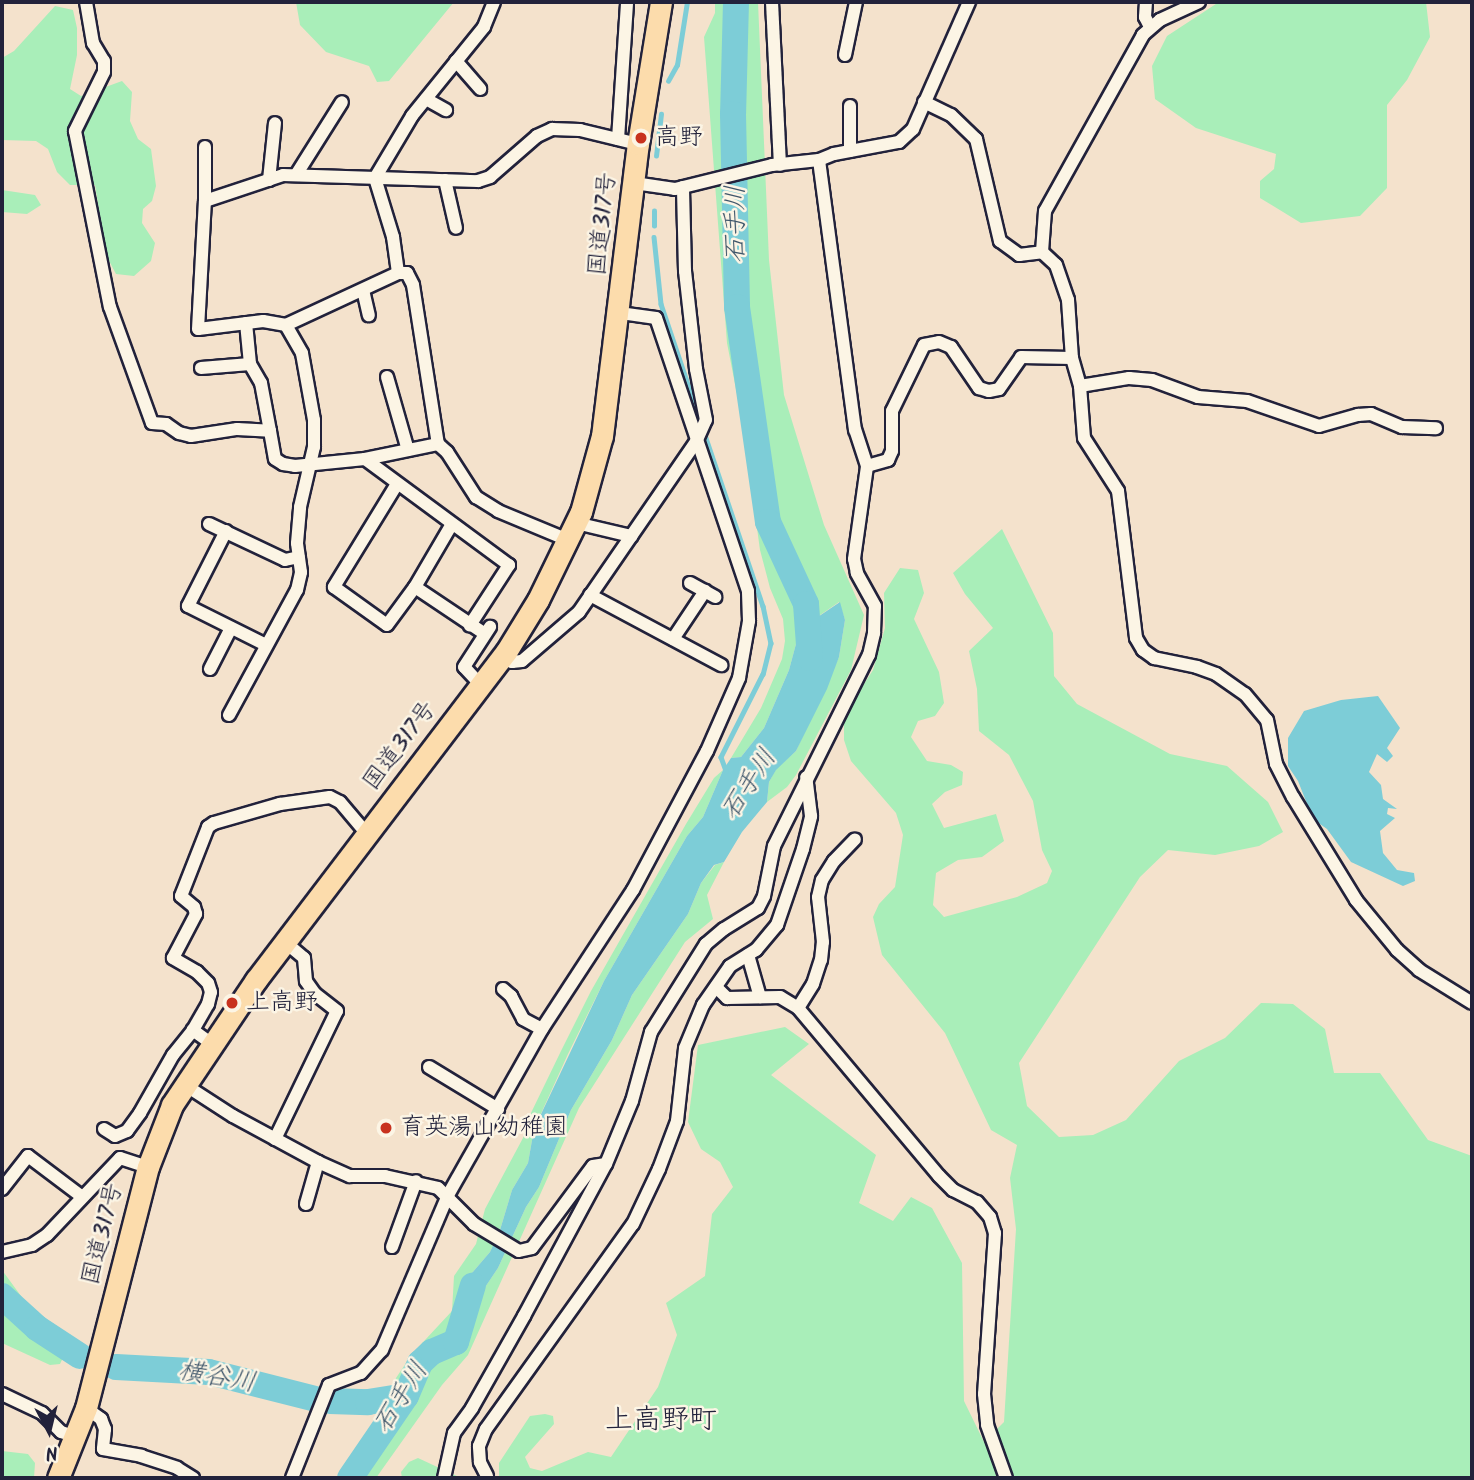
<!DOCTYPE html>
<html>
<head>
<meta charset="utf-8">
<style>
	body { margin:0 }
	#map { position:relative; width:1474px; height:1480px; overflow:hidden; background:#f4e2cc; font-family:Kalam,"Klee One",sans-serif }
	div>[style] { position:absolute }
	.green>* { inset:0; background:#a9eeb9 }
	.water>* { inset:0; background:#7dcdd7 }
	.stream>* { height:4.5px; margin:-2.25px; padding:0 2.25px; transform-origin:2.25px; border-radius:2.25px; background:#7dcdd7 }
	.river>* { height:26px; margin:-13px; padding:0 13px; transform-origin:13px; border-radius:13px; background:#7dcdd7 }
	.roads { filter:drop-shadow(2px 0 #22223b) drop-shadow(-2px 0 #22223b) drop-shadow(0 2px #22223b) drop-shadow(0 -2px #22223b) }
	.street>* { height:12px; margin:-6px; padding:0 6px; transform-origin:6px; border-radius:6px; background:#fcf5e5 }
	.highway>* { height:21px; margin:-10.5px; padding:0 10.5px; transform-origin:10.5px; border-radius:10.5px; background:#fcdcac }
	.dots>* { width:19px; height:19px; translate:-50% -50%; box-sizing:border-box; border:4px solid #fcf5e5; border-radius:50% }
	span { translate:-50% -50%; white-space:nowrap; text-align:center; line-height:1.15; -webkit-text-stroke:5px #fcf5e5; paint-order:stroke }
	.poi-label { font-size:24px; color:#22223b }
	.left { translate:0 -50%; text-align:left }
	.street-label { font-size:24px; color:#22223b }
	.water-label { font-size:26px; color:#3d556a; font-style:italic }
	.quarter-label { font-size:28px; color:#22223b }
	.frame { position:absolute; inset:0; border:4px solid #22223b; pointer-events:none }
	.north { position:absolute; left:14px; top:1396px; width:70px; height:70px; -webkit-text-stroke:5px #fcf5e5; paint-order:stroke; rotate:173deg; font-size:19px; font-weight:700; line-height:28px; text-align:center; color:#22223b }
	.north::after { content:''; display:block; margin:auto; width:24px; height:32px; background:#22223b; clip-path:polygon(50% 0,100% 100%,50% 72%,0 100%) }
</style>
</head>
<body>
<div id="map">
	<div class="green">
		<i style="clip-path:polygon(296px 2px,454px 2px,389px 81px,377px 82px,369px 66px,326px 52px,300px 25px)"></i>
		<i style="clip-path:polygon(715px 2px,758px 2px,769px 260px,784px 395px,824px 525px,864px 615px,851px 670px,796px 775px,787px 787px,767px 802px,769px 782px,776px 769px,796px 751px,839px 657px,845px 620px,839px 602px,800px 629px,789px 670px,764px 728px,741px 757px,731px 758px,761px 708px,782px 659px,785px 641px,783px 619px,770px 588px,760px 550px,743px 425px,727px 343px,704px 37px,715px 13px)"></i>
		<i style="clip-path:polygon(1219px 2px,1426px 2px,1430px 37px,1407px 80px,1387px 105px,1387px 188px,1360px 216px,1301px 223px,1260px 198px,1260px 181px,1274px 169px,1276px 154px,1196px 128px,1155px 99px,1152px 66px,1167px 36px)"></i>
		<i style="clip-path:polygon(55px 6px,73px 10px,77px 28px,77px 55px,70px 89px,81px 96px,122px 81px,132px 92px,130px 121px,138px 139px,151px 149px,156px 186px,152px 201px,143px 209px,142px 223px,155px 243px,151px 261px,134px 276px,116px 274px,106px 255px,95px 185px,70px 185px,57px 172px,48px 149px,36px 141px,2px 140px,2px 58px,14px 51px)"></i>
		<i style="clip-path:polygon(2px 190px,35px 195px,41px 205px,27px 214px,2px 212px)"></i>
		<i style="clip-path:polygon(1002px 529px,1053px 633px,1054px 676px,1077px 704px,1170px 754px,1227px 766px,1268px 802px,1283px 832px,1259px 846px,1215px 855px,1168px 850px,1140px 877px,1019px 1063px,1027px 1106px,1059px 1137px,1093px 1135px,1126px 1120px,1179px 1061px,1225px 1038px,1261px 1003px,1293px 1004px,1325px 1029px,1334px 1073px,1380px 1073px,1428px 1140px,1472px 1156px,1472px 1478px,499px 1478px,499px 1463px,530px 1416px,545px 1414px,553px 1416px,554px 1424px,525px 1457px,530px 1468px,542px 1471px,588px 1452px,611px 1457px,658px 1387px,677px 1335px,666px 1303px,705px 1276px,712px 1214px,733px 1187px,720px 1162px,701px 1149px,688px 1122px,698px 1045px,785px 1027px,809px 1044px,771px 1075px,876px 1155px,859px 1203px,893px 1221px,911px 1197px,932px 1208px,962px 1263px,964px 1401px,984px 1442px,1004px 1422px,1016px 1229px,1010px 1178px,1017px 1145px,991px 1130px,945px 1033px,882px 955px,873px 917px,879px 904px,895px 887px,903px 835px,896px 813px,851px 761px,844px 740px,844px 715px,873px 670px,885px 628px,884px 593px,900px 568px,918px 570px,924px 593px,914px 619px,939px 672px,944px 703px,935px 716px,918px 721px,911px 737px,927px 761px,951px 765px,963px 772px,962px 785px,945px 792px,932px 804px,944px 828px,996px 814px,1004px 841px,982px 857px,958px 860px,936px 873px,933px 905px,944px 917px,1017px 897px,1047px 883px,1052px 871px,1042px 850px,1033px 801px,1009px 755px,979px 731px,977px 689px,969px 651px,993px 628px,965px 594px,953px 573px)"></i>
		<i style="clip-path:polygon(723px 770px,703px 817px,687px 836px,604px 981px,568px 1054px,534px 1129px,528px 1163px,512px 1190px,500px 1230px,490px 1252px,460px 1287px,464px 1318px,498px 1268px,526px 1207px,539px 1187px,571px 1110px,612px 1040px,632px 995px,688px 914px,701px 883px,715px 865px,724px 862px,707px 895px,713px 919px,685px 942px,579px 1108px,468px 1355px,442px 1385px,376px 1478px,339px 1478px,370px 1433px,396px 1378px,412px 1354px,452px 1311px,454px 1276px,476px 1244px,485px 1209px,523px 1138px,530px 1115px,561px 1051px,591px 991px,686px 824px,714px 778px)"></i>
		<i style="clip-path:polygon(2px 1270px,29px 1307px,61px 1329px,71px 1341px,60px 1364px,50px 1365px,2px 1343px)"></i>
		<i style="clip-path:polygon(2px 1451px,28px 1454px,35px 1463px,34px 1478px,2px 1478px)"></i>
		<i style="clip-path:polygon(418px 1458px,461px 1478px,402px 1478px,401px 1472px,409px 1462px)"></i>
	</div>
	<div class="water">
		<i style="clip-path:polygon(840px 602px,845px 620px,839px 657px,827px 689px,796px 751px,776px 770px,769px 782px,767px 802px,742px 832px,724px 862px,714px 865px,701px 883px,688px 914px,632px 995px,612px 1040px,571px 1110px,539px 1187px,526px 1207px,498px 1268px,463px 1320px,460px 1287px,490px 1252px,500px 1230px,512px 1190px,528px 1163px,534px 1129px,604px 981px,687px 836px,703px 817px,723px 770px,731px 758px,741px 757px,764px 728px,789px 670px,800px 629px)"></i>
		<i style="clip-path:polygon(1378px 696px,1400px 728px,1387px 748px,1393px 756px,1387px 762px,1377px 754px,1369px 772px,1381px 785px,1383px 799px,1397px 809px,1388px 808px,1387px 814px,1395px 818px,1380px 831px,1383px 853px,1397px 870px,1414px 873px,1415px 881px,1403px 886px,1351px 862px,1327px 829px,1313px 819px,1298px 781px,1288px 766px,1288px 738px,1304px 711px,1341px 700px)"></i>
	</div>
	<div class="stream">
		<i style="left:668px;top:81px;width:18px;rotate:-61deg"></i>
		<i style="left:677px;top:65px;width:64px;rotate:-81deg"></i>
		<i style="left:656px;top:156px;width:42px;rotate:-83.2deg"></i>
		<i style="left:654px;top:226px;width:15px;rotate:-90deg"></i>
		<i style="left:654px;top:237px;width:67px;rotate:84deg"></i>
		<i style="left:661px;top:304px;width:122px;rotate:71.4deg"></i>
		<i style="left:705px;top:435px;width:181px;rotate:71.3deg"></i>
		<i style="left:763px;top:606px;width:38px;rotate:78deg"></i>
		<i style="left:771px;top:643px;width:32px;rotate:104deg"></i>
		<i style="left:763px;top:674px;width:93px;rotate:116.8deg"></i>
		<i style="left:721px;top:757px;width:15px;rotate:70deg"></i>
	</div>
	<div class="river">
		<i style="left:736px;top:2px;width:112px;rotate:91.5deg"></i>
		<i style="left:733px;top:114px;width:193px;rotate:88.8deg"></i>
		<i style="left:737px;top:307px;width:217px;rotate:81.8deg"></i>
		<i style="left:768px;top:522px;width:90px;rotate:65.1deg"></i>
		<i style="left:806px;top:604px;width:54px;rotate:85.8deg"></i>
		<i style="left:2px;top:1296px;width:47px;rotate:42.4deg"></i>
		<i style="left:37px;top:1328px;width:51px;rotate:33.1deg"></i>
		<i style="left:116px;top:1367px;width:93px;rotate:3.1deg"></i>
		<i style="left:209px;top:1372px;width:110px;rotate:14.2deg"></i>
		<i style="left:330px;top:1401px;width:38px;rotate:2deg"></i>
		<i style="left:368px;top:1402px;width:38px;rotate:-9deg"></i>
		<i style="left:350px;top:1478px;width:99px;rotate:-55.7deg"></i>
		<i style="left:406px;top:1396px;width:36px;rotate:-67deg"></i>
		<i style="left:420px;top:1363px;width:16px;rotate:-43deg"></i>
		<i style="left:432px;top:1352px;width:26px;rotate:-23deg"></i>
		<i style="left:456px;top:1342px;width:59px;rotate:-73.4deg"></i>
	</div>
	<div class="roads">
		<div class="street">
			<i style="left:86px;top:2px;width:42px;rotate:80.3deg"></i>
			<i style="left:93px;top:43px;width:21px;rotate:59deg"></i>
			<i style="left:104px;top:61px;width:11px;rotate:90deg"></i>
			<i style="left:104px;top:72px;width:66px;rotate:116.2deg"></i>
			<i style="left:75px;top:131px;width:179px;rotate:78.8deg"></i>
			<i style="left:110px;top:307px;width:123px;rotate:70.1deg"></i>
			<i style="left:152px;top:423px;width:14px;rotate:4deg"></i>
			<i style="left:166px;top:424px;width:16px;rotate:35deg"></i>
			<i style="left:179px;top:433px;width:12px;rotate:14deg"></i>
			<i style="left:191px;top:436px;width:47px;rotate:-8.7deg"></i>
			<i style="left:237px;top:429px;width:33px;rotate:3deg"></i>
			<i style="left:270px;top:431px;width:28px;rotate:80deg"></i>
			<i style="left:275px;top:459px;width:9px;rotate:32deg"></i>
			<i style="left:283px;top:464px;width:12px;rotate:9deg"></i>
			<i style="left:295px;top:466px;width:70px;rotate:-5.7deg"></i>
			<i style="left:365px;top:459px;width:75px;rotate:-11.6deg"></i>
			<i style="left:494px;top:2px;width:27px;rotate:112deg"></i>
			<i style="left:484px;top:27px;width:114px;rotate:129deg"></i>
			<i style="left:412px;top:116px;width:72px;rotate:120.8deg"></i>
			<i style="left:375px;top:178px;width:62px;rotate:73deg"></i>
			<i style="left:393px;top:237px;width:36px;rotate:82deg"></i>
			<i style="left:398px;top:273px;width:9px"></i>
			<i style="left:407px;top:273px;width:13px;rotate:63deg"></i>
			<i style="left:413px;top:285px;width:161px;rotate:81.1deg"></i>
			<i style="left:438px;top:444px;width:12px;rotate:42deg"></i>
			<i style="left:447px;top:452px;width:54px;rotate:57.2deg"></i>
			<i style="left:476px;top:497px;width:26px;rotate:32deg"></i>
			<i style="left:498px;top:511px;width:76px;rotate:22.5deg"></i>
			<i style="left:772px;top:2px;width:163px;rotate:87.2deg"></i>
			<i style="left:1146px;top:2px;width:15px;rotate:94deg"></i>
			<i style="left:1145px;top:17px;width:11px;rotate:63deg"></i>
			<i style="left:1199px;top:2px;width:43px;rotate:155.2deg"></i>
			<i style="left:1160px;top:20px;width:23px;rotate:139deg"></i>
			<i style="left:1143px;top:35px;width:201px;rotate:119.1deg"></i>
			<i style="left:1045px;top:211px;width:41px;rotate:94.2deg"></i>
			<i style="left:1042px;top:252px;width:19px;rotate:43deg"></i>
			<i style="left:1056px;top:265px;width:37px;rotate:71deg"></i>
			<i style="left:1068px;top:300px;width:58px;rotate:86.1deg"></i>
			<i style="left:1072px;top:358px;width:29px;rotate:74deg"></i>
			<i style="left:1080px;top:386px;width:52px;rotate:85.6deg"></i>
			<i style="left:1084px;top:438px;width:63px;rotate:57.3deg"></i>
			<i style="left:1118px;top:491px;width:148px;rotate:83deg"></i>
			<i style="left:1136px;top:638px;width:14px;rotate:60deg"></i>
			<i style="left:1143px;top:650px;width:14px;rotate:36deg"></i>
			<i style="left:1154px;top:658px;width:44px;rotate:11.8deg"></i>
			<i style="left:1197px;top:667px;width:20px;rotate:20deg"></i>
			<i style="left:1216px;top:674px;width:35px;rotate:35deg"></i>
			<i style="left:1245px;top:694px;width:34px;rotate:50deg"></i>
			<i style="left:1267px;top:720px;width:45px;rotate:78.4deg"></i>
			<i style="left:1276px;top:764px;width:37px;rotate:63deg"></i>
			<i style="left:1293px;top:797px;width:121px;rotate:58.5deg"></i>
			<i style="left:1356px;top:900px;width:65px;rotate:50.6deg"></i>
			<i style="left:1397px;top:950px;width:30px;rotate:42deg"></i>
			<i style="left:1419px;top:970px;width:62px;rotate:31.9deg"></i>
			<i style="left:845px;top:55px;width:54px;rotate:-78.3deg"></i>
			<i style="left:456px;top:61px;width:37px;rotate:49deg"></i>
			<i style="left:426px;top:99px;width:23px;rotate:29deg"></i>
			<i style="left:924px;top:102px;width:30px;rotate:26deg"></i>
			<i style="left:951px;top:115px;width:35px;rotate:44deg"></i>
			<i style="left:976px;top:139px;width:105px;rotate:76.8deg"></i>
			<i style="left:1000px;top:241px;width:24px;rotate:36deg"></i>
			<i style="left:1019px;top:255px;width:23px;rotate:-7deg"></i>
			<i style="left:618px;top:139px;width:137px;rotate:-86.2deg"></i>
			<i style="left:850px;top:151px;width:45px;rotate:-90deg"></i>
			<i style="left:296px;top:175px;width:86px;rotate:-57.8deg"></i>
			<i style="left:269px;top:180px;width:57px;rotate:-84deg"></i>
			<i style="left:445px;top:180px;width:49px;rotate:77.1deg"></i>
			<i style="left:634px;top:183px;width:41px;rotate:8.3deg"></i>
			<i style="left:675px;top:189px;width:100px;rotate:-13.9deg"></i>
			<i style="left:772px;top:165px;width:47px;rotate:-6.1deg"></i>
			<i style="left:819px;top:160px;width:16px;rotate:-22deg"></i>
			<i style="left:834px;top:154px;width:66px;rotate:-10.5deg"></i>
			<i style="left:899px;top:142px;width:19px;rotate:-43deg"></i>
			<i style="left:913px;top:129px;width:139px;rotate:-66.2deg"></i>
			<i style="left:205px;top:201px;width:54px;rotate:-90deg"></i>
			<i style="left:398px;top:273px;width:123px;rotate:155.1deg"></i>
			<i style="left:286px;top:325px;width:23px;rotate:-170deg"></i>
			<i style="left:263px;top:321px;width:65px;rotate:173deg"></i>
			<i style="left:198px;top:329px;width:128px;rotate:-86.9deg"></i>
			<i style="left:205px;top:201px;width:82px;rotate:-18.4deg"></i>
			<i style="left:283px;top:175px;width:195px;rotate:1.8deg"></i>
			<i style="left:478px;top:181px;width:13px;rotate:-18deg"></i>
			<i style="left:490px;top:177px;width:62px;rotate:-41.1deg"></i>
			<i style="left:537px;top:136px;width:17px;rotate:-25deg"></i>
			<i style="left:552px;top:129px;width:28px;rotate:2deg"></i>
			<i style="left:580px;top:130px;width:60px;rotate:13.6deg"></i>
			<i style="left:363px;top:290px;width:26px;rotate:77deg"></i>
			<i style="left:246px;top:323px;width:41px;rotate:84.4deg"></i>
			<i style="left:250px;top:364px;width:22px;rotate:60deg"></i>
			<i style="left:261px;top:383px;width:49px;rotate:79.4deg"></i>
			<i style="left:201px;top:368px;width:49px;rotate:-4.7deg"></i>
			<i style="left:387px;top:377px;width:76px;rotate:74deg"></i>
			<i style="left:1080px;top:386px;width:50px;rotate:-9.3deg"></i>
			<i style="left:1129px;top:378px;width:23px;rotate:5deg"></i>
			<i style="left:1152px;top:380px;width:49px;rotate:20.3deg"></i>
			<i style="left:1198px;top:397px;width:49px;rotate:4.7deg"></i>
			<i style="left:1247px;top:401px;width:76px;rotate:19.1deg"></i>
			<i style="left:1319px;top:426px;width:41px;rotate:-15.8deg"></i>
			<i style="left:1358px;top:415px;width:13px;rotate:-4deg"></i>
			<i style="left:1371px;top:414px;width:34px;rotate:23deg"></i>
			<i style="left:1402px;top:427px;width:34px;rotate:2deg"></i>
			<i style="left:365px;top:459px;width:179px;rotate:36.4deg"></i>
			<i style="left:509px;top:565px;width:72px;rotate:123deg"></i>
			<i style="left:867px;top:466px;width:22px;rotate:-16deg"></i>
			<i style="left:888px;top:460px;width:10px;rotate:-66deg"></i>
			<i style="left:892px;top:451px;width:40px;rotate:-90deg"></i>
			<i style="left:892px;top:411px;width:73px;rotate:-64.1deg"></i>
			<i style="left:924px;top:345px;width:15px;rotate:-11deg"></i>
			<i style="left:939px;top:342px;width:13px;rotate:23deg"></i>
			<i style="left:951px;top:347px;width:50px;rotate:55.7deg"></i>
			<i style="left:979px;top:388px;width:10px;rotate:17deg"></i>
			<i style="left:989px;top:391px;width:10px;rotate:-11deg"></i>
			<i style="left:999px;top:389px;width:39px;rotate:-55deg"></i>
			<i style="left:1021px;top:357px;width:51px;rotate:1.1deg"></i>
			<i style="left:397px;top:484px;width:121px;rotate:121.5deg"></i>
			<i style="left:334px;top:587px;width:65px;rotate:35.6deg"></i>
			<i style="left:387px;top:625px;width:47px;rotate:-53.6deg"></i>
			<i style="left:415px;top:587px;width:73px;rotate:-59.6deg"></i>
			<i style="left:576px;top:523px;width:57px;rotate:13.3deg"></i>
			<i style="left:209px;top:524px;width:84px;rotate:25.3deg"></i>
			<i style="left:285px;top:560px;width:14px;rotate:-12deg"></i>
			<i style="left:226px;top:531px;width:84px;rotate:116.9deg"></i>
			<i style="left:188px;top:606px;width:87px;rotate:26.6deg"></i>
			<i style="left:690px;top:583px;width:29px;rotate:29deg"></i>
			<i style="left:415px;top:587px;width:84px;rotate:33.9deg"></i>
			<i style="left:590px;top:595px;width:149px;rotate:28.1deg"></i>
			<i style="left:673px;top:639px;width:58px;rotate:-56.3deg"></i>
			<i style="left:501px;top:658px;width:12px;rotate:20deg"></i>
			<i style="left:512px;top:662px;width:10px;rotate:-6deg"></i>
			<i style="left:522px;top:661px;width:75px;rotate:-40.7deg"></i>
			<i style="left:579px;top:612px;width:206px;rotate:-55.5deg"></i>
			<i style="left:696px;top:442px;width:24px;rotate:-66deg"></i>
			<i style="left:706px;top:420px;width:52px;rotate:-101.1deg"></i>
			<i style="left:696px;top:369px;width:99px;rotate:-96.4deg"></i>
			<i style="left:685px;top:271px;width:84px;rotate:-91.4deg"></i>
			<i style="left:210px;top:669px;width:46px;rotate:-62.9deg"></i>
			<i style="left:480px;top:684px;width:23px;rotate:-133deg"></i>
			<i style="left:464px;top:667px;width:48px;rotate:-57deg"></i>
			<i style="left:229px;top:715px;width:142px;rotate:-61.5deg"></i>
			<i style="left:297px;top:590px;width:18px;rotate:-77deg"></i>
			<i style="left:301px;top:572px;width:29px;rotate:-98deg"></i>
			<i style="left:297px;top:543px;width:36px;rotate:-85deg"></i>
			<i style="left:300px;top:507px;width:62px;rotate:-76.9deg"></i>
			<i style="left:314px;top:447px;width:27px;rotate:-90deg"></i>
			<i style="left:314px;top:420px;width:68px;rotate:-100.2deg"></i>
			<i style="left:302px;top:353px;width:32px;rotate:-120deg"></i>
			<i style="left:748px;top:955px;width:44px;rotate:74.1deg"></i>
			<i style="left:716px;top:987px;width:16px;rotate:45deg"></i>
			<i style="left:727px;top:998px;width:53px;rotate:-1.1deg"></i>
			<i style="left:780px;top:997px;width:21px;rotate:31deg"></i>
			<i style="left:798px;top:1008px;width:219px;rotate:50deg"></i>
			<i style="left:939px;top:1176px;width:20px;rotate:45deg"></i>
			<i style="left:953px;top:1190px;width:27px;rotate:27deg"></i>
			<i style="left:977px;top:1202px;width:20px;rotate:49deg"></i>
			<i style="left:990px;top:1217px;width:17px;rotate:73deg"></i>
			<i style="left:995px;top:1233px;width:161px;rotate:93.9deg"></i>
			<i style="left:984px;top:1394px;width:31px;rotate:84deg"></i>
			<i style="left:987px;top:1425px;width:56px;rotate:70.3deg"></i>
			<i style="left:503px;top:989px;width:11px;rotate:41deg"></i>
			<i style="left:511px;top:996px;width:26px;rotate:62deg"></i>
			<i style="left:523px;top:1019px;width:21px;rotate:28deg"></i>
			<i style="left:798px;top:1008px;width:28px;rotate:-58deg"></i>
			<i style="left:813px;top:984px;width:25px;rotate:-72deg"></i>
			<i style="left:821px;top:960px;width:18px;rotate:-84deg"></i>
			<i style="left:823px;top:942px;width:45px;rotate:-96.3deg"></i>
			<i style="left:818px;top:897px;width:17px;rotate:-77deg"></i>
			<i style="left:822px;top:880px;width:22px;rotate:-58deg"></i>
			<i style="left:834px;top:861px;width:30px;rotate:-46deg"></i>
			<i style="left:212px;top:1044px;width:24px;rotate:-144deg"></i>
			<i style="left:193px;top:1030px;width:30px;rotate:-60deg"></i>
			<i style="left:208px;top:1004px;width:12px;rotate:-76deg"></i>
			<i style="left:211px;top:992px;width:9px;rotate:-108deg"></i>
			<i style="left:208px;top:983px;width:16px;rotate:-135deg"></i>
			<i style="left:197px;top:972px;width:28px;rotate:-150deg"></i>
			<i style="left:173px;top:958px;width:50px;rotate:-62.4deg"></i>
			<i style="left:196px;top:914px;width:7px;rotate:-106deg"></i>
			<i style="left:194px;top:907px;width:17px;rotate:-140deg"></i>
			<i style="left:181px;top:896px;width:74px;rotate:-68.6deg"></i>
			<i style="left:208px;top:827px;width:7px;rotate:-34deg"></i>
			<i style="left:214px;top:823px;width:69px;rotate:-16.1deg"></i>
			<i style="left:280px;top:804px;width:50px;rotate:-8deg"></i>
			<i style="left:330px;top:797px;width:11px;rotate:27deg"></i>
			<i style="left:340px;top:802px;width:42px;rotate:49.8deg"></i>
			<i style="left:429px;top:1067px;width:81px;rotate:31.3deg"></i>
			<i style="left:185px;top:1085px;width:57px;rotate:32.9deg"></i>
			<i style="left:233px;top:1116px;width:97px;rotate:28.4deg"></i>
			<i style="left:318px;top:1162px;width:35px;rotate:24deg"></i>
			<i style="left:350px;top:1176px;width:35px"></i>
			<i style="left:385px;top:1176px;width:54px;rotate:12.8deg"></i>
			<i style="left:438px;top:1188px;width:51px;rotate:45deg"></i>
			<i style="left:474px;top:1224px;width:52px;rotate:31deg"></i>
			<i style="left:519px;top:1251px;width:13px;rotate:-13deg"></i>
			<i style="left:532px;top:1248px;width:102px;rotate:-53.4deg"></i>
			<i style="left:593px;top:1166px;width:13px;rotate:-9deg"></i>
			<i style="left:104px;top:1129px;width:13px;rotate:32deg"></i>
			<i style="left:115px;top:1136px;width:13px;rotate:-23deg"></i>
			<i style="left:127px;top:1131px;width:22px;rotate:-54deg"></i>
			<i style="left:140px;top:1113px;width:67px;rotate:-60.4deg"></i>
			<i style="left:173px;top:1055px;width:32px;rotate:-51deg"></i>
			<i style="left:275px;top:1139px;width:142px;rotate:-64.2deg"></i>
			<i style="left:337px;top:1011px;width:28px;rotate:-142deg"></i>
			<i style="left:315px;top:994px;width:16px;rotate:-125deg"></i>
			<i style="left:306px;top:981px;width:23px;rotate:-95deg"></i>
			<i style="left:304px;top:958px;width:25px;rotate:-140deg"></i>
			<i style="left:2px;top:1189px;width:42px;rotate:-51.8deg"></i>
			<i style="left:28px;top:1156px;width:66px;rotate:37deg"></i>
			<i style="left:306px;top:1204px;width:44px;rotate:-74.1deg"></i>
			<i style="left:392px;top:1247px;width:70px;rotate:-70deg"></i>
			<i style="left:2px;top:1252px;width:31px;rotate:-13deg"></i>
			<i style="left:32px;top:1245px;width:18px;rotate:-34deg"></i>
			<i style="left:47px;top:1235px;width:106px;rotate:-46.5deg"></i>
			<i style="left:120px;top:1158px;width:29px;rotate:18deg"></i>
			<i style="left:2px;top:1394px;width:44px;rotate:25.4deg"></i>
			<i style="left:42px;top:1413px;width:27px;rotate:45deg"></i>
			<i style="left:61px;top:1432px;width:17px;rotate:17deg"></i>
			<i style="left:86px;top:1408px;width:19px;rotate:36deg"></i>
			<i style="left:101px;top:1419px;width:11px;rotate:68deg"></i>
			<i style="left:105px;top:1429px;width:20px;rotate:96deg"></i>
			<i style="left:103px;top:1449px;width:39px;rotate:10deg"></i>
			<i style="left:141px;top:1456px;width:38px;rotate:18deg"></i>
			<i style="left:177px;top:1468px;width:19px;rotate:32deg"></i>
			<i style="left:487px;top:1476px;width:16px;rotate:-117deg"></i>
			<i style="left:480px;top:1462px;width:16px;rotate:-94deg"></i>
			<i style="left:479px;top:1446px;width:18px;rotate:-68deg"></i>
			<i style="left:486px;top:1429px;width:252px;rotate:-54.4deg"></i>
			<i style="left:633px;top:1224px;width:61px;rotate:-64.7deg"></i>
			<i style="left:659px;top:1169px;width:51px;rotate:-69.4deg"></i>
			<i style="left:677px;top:1121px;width:73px;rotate:-83.7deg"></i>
			<i style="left:685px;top:1048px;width:47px;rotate:-67.3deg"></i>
			<i style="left:703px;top:1005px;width:47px;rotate:-55.3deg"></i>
			<i style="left:730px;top:966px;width:31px;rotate:-32deg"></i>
			<i style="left:756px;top:950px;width:33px;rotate:-50deg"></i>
			<i style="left:777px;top:925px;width:80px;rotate:-71.1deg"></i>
			<i style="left:803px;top:849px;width:34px;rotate:-76deg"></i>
			<i style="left:811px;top:816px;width:39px;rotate:-97deg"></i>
			<i style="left:292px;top:1478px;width:100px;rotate:-68.3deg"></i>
			<i style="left:329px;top:1385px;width:34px;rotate:-21deg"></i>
			<i style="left:361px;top:1373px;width:31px;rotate:-48deg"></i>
			<i style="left:382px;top:1350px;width:168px;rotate:-66.9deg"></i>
			<i style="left:448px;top:1195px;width:191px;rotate:-60.5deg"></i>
			<i style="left:542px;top:1029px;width:166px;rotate:-56.8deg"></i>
			<i style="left:633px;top:890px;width:157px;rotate:-62deg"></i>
			<i style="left:707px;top:751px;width:80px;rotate:-66.3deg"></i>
			<i style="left:739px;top:678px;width:58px;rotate:-80deg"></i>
			<i style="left:749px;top:621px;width:30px;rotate:-92deg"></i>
			<i style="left:748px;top:591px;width:288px;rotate:-108.6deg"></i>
			<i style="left:656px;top:318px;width:37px;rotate:-172deg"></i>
			<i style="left:444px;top:1478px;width:46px;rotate:-77.5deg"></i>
			<i style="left:454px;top:1433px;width:31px;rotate:-54deg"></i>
			<i style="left:472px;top:1408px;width:106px;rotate:-60.5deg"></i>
			<i style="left:524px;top:1316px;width:173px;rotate:-61.7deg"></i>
			<i style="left:606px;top:1164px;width:68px;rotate:-67.6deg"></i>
			<i style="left:632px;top:1101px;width:72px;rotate:-74.6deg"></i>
			<i style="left:651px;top:1032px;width:104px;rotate:-58deg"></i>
			<i style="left:706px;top:944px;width:23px;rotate:-40deg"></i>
			<i style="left:724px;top:929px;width:40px;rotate:-32deg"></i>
			<i style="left:758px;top:908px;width:13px;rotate:-63deg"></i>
			<i style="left:764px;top:896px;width:51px;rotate:-78.7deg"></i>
			<i style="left:774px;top:846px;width:213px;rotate:-63.6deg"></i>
			<i style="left:869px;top:655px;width:23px;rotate:-77deg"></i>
			<i style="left:874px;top:633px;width:27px;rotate:-88deg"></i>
			<i style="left:875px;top:606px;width:38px;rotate:-119deg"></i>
			<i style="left:857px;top:573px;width:14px;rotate:-102deg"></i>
			<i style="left:854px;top:559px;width:94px;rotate:-82deg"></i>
			<i style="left:867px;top:466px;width:38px;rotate:-108deg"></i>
			<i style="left:855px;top:430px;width:272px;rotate:-97.6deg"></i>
		</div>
		<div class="highway">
			<i style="left:58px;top:1478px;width:75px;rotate:-68.2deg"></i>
			<i style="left:86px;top:1408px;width:249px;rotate:-75.6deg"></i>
			<i style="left:148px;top:1167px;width:66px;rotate:-68.8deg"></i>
			<i style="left:172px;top:1105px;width:151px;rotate:-56.1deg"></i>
			<i style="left:256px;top:980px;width:412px;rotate:-52.7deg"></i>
			<i style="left:506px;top:652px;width:61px;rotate:-58.4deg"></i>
			<i style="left:538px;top:600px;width:98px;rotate:-64deg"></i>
			<i style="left:581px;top:512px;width:79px;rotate:-74.6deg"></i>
			<i style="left:602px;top:436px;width:294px;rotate:-83deg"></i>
			<i style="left:638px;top:144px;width:144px;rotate:-80.8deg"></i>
		</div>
	</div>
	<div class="dots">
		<i style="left:641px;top:138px;background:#c8321e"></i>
		<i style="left:232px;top:1003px;background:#c8321e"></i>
		<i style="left:386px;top:1128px;background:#c8321e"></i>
	</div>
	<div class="poi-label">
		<span class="left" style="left:655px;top:138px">高野</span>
		<span class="left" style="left:246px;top:1003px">上高野</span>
		<span class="left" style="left:400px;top:1128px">育英湯山幼稚園</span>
	</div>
	<div class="street-label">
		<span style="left:603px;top:224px;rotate:-84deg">国道317号</span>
		<span style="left:400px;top:746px;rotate:-53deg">国道317号</span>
		<span style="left:103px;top:1234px;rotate:-76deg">国道317号</span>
	</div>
	<div class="water-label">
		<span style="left:737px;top:224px;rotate:-90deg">石手川</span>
		<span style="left:750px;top:785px;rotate:-57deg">石手川</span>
		<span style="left:217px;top:1378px;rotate:10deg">横谷川</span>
		<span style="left:402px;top:1398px;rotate:-58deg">石手川</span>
	</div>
	<div class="quarter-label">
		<span style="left:661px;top:1421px">上高野町</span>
	</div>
	<div class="frame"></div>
	<div class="north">N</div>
</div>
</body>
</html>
